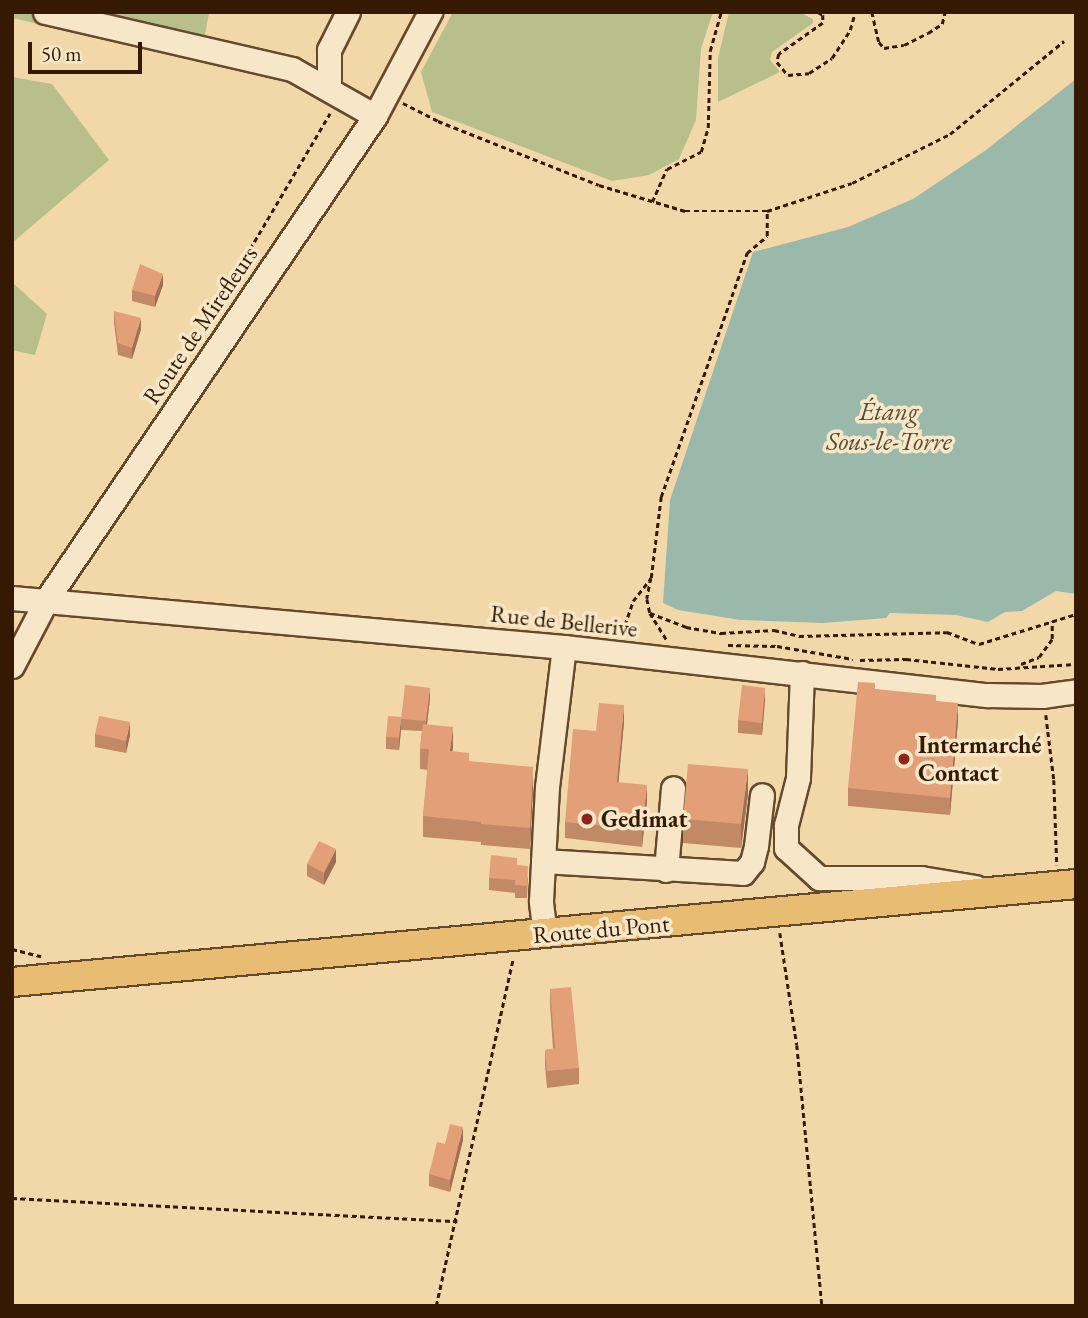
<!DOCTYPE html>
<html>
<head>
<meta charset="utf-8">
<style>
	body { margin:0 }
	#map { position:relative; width:1088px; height:1318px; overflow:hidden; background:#f2d8a9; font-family:"EB Garamond",serif }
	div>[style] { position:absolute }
	.green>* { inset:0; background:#b8bf8a }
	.water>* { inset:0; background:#9bb9aa }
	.path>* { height:2.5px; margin-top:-1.25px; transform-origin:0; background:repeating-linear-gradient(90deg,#351a01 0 5px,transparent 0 8.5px) }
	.roads { filter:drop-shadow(2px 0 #644a2b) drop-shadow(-2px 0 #644a2b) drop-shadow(0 2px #644a2b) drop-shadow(0 -2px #644a2b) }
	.minor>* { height:23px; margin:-11.5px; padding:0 11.5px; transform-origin:11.5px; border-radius:11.5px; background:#f7e6c7 }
	.major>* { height:28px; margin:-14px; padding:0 14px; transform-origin:14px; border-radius:14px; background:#e9bc74 }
	.wall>* { inset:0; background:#c28967 }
	.shaded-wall>* { inset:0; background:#9e6f54 }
	.building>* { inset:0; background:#e29f78 }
	.dots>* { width:19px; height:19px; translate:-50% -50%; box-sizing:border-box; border:4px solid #f7e6c7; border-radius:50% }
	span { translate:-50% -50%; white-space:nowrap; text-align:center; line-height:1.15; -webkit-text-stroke:7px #f7e6c7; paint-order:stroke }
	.street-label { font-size:24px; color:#351a01 }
	.poi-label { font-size:24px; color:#351a01; font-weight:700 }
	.left { translate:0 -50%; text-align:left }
	.water-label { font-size:26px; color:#544a34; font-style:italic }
	.frame { position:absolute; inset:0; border:14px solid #351a01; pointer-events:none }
	.scale { position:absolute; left:28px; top:42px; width:114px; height:32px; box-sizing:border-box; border:4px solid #351a01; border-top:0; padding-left:9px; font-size:21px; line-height:24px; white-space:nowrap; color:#351a01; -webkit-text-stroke:5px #f7e6c7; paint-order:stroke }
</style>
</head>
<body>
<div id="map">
	<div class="green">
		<i style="clip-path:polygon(12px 12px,205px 12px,209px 13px,200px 61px,12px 18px)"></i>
		<i style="clip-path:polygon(453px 12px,713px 12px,701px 49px,696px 120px,679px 159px,649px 175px,612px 181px,432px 112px,421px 72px)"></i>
		<i style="clip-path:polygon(729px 12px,799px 12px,813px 19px,813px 23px,772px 52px,770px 60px,780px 72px,718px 102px,718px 58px)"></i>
		<i style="clip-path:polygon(12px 77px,52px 84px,109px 160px,12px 243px)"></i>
		<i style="clip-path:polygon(12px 282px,47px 314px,35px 355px,12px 350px)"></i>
	</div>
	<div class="water">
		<i style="clip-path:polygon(1076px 79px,1076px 594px,1056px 591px,1022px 611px,1005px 612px,988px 622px,956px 615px,890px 613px,886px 618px,823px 623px,740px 620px,678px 610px,663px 603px,670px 500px,753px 252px,848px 227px,913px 199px,986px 150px)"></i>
	</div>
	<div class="path">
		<i style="left:805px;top:12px;width:2px"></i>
		<i style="left:818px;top:12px;width:6px;rotate:31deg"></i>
		<i style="left:823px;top:15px;width:8px;rotate:90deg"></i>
		<i style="left:823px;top:23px;width:54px;rotate:144.8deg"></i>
		<i style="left:779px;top:54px;width:8px;rotate:104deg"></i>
		<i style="left:777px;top:62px;width:17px;rotate:50deg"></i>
		<i style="left:788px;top:75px;width:21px;rotate:-5deg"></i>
		<i style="left:809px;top:73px;width:27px;rotate:-33deg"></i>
		<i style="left:832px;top:58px;width:33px;rotate:-57deg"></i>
		<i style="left:850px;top:30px;width:19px;rotate:-74deg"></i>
		<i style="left:872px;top:12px;width:31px;rotate:77deg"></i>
		<i style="left:879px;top:42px;width:8px;rotate:50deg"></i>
		<i style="left:884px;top:48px;width:20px;rotate:-9deg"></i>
		<i style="left:904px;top:45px;width:27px;rotate:-27deg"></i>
		<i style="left:928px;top:33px;width:17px;rotate:-33deg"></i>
		<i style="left:942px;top:24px;width:12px;rotate:-76deg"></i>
		<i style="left:403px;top:103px;width:39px;rotate:27deg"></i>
		<i style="left:438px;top:121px;width:173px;rotate:21.7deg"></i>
		<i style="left:599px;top:185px;width:90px;rotate:16.8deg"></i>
		<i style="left:685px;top:211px;width:82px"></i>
		<i style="left:767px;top:211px;width:89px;rotate:-18.2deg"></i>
		<i style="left:852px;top:183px;width:110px;rotate:-26.6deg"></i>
		<i style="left:950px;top:134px;width:147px;rotate:-39.2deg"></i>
		<i style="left:652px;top:202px;width:36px;rotate:-66deg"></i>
		<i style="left:667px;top:169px;width:38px;rotate:-27deg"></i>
		<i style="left:701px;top:152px;width:25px;rotate:-74deg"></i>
		<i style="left:708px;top:128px;width:77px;rotate:-88.5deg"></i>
		<i style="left:710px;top:51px;width:41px;rotate:-74.2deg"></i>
		<i style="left:229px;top:296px;width:26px;rotate:-72deg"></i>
		<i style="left:237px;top:271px;width:183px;rotate:-59.5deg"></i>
		<i style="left:651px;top:578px;width:21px;rotate:101deg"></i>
		<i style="left:647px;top:599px;width:14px;rotate:78deg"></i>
		<i style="left:650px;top:613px;width:31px;rotate:58deg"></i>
		<i style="left:650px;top:613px;width:39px;rotate:21deg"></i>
		<i style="left:686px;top:627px;width:36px;rotate:10deg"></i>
		<i style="left:721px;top:633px;width:53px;rotate:-3.2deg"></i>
		<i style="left:774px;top:630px;width:26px;rotate:13deg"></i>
		<i style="left:799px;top:636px;width:148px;rotate:-1.5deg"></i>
		<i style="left:947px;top:632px;width:34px;rotate:21deg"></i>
		<i style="left:979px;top:644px;width:102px;rotate:-17.2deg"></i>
		<i style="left:622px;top:633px;width:34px;rotate:-71deg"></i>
		<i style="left:633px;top:601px;width:29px;rotate:-52deg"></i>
		<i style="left:651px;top:578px;width:82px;rotate:-83deg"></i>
		<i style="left:661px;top:497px;width:259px;rotate:-70.6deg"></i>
		<i style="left:747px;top:253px;width:26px;rotate:-40deg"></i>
		<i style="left:767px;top:236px;width:25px;rotate:-90deg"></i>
		<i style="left:728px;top:645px;width:49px;rotate:1.2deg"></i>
		<i style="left:777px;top:646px;width:77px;rotate:9.7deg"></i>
		<i style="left:860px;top:660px;width:46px;rotate:-1.2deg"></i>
		<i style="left:906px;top:659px;width:93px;rotate:6.2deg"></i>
		<i style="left:998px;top:669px;width:78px;rotate:-3.7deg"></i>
		<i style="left:1021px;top:664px;width:19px;rotate:-21deg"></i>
		<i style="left:1039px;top:657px;width:22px;rotate:-54deg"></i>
		<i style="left:1052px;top:639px;width:18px;rotate:-90deg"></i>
		<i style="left:1046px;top:715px;width:65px;rotate:83deg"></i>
		<i style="left:1054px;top:780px;width:85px;rotate:88deg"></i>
		<i style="left:780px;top:933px;width:113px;rotate:81.4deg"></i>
		<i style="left:797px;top:1045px;width:262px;rotate:84.5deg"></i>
		<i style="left:12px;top:949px;width:30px;rotate:14deg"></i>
		<i style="left:12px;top:1198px;width:446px;rotate:3deg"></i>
		<i style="left:436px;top:1306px;width:356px;rotate:-77.5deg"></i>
	</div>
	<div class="roads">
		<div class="minor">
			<i style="left:45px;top:12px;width:253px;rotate:13deg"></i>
			<i style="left:292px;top:69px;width:95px;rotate:29.5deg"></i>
			<i style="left:329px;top:89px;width:39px;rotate:-90deg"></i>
			<i style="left:329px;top:50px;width:42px;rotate:-63.4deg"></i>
			<i style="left:12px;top:598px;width:554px;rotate:5.07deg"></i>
			<i style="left:564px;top:647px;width:427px;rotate:6.5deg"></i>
			<i style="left:988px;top:695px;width:54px;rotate:1.1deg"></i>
			<i style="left:1042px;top:696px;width:34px;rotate:-8deg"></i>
			<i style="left:12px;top:666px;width:76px;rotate:-62.4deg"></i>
			<i style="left:47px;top:599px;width:584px;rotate:-55.82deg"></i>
			<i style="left:375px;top:116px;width:118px;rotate:-62.1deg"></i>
			<i style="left:802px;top:673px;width:105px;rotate:92.2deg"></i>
			<i style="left:798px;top:778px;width:49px;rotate:104.3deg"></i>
			<i style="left:786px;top:825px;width:23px;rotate:90deg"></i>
			<i style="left:786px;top:848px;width:45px;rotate:42.3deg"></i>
			<i style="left:819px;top:878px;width:102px"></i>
			<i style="left:921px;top:878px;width:55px;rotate:9.5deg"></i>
			<i style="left:543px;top:861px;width:200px;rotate:3.4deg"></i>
			<i style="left:743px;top:873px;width:14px;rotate:-51deg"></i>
			<i style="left:752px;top:862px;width:16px;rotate:-76deg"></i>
			<i style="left:756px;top:846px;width:51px;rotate:-83.3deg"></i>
			<i style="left:666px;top:870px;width:82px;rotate:-85.1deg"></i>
			<i style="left:545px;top:935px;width:34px;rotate:-97deg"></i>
			<i style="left:541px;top:901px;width:114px;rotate:-87deg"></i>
			<i style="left:547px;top:787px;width:141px;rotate:-83.1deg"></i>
		</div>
		<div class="major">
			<i style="left:12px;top:982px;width:1069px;rotate:-5.26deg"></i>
		</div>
	</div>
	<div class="wall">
		<i style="clip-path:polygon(163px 285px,155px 307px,132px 301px,132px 290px)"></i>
		<i style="clip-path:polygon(114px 311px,141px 329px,132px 359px,118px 355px,114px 323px)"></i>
		<i style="clip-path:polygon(875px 689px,936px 701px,958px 721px,950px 815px,848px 806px,848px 788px)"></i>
		<i style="clip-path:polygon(430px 698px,427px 725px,453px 747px,452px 752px,469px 761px,533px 788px,530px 849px,481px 845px,481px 842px,423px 837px,423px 816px,428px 770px,420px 769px,420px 749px,422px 731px,401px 730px,401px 719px)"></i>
		<i style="clip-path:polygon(765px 700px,762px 735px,738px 733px,738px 720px)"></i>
		<i style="clip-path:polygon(624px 722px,618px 782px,647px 801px,642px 847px,565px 838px,565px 822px,596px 731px)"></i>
		<i style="clip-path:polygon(401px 730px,399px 750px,386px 749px,386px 737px)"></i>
		<i style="clip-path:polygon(95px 734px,130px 735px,126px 753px,95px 747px)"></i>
		<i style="clip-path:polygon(748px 794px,741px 848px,683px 843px,683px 819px)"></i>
		<i style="clip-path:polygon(336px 862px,324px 885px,307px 876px,307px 864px)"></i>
		<i style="clip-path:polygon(517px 865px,528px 878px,527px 898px,515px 898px,515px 893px,489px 890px,489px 878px)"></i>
		<i style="clip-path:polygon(550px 989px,579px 1068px,579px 1084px,547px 1088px,545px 1066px,545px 1050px,553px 1049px,550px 1005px)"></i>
		<i style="clip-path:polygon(463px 1140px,450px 1192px,429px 1186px,429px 1174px,445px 1144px)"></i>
	</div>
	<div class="shaded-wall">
		<i style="clip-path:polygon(163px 274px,163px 285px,155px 307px,155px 296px)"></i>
		<i style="clip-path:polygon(141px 318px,141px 329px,132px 359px,132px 348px)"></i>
		<i style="clip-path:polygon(430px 688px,430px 698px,426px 732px,426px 721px)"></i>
		<i style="clip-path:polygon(765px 688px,765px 700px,762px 735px,762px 723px)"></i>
		<i style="clip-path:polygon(958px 703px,958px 721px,950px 815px,950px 798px)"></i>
		<i style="clip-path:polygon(624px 705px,624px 722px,617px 799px,617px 782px)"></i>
		<i style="clip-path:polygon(401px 717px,401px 730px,399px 750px,399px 738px)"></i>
		<i style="clip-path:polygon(130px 722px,130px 735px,126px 753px,126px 741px)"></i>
		<i style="clip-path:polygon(453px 727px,453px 747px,450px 772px,450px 751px)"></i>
		<i style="clip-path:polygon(533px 767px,533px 788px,530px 849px,530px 828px)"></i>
		<i style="clip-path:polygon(748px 769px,748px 794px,741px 848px,741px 824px)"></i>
		<i style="clip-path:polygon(647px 785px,647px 801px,642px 847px,642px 830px)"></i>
		<i style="clip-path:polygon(336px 849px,336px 862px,324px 885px,324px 873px)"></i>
		<i style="clip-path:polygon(463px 1127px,463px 1140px,450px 1192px,450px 1180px)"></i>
	</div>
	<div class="building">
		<i style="clip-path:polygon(140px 264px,163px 274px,155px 296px,132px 290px)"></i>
		<i style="clip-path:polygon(114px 311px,141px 318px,132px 348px,118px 343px)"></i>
		<i style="clip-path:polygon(858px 682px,875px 683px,875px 689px,936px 695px,936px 701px,958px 703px,950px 798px,848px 788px)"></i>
		<i style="clip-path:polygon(405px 685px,430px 688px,426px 721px,401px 719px)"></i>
		<i style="clip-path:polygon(742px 685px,765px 688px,762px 723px,738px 720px)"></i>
		<i style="clip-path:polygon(599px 703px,624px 705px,617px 782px,647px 785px,642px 830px,565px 822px,573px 729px,596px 731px)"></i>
		<i style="clip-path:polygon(99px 716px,130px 722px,126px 741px,95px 734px)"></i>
		<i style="clip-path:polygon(388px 716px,401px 717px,399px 738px,386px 737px)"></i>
		<i style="clip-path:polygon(423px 724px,453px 727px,450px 751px,469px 753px,469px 761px,533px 767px,530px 828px,481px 824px,481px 822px,423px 816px,429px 749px,420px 749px)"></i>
		<i style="clip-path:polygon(688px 764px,748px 769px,741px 824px,683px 819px)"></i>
		<i style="clip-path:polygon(319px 841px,336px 849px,324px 873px,307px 864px)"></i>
		<i style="clip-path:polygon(491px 855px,517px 858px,517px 865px,528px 866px,527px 886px,515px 885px,515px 880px,489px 878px)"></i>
		<i style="clip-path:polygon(571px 987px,579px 1068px,547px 1071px,545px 1050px,555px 1048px,550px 989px)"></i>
		<i style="clip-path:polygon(450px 1124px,463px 1127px,450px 1180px,429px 1174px,437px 1142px,445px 1144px)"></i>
	</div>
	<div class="dots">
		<i style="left:904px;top:759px;background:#8f2418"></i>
		<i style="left:587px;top:819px;background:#8f2418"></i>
	</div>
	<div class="street-label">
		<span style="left:200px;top:325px;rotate:-56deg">Route de Mirefleurs</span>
		<span style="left:564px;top:621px;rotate:6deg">Rue de Bellerive</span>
		<span style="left:601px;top:929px;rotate:-5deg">Route du Pont</span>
	</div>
	<div class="poi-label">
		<span class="left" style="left:918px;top:759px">Intermarché<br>Contact</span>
		<span class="left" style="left:601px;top:819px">Gedimat</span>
	</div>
	<div class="water-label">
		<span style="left:889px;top:427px">Étang<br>Sous-le-Torre</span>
	</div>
	<div class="frame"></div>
	<div class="scale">50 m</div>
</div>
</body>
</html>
